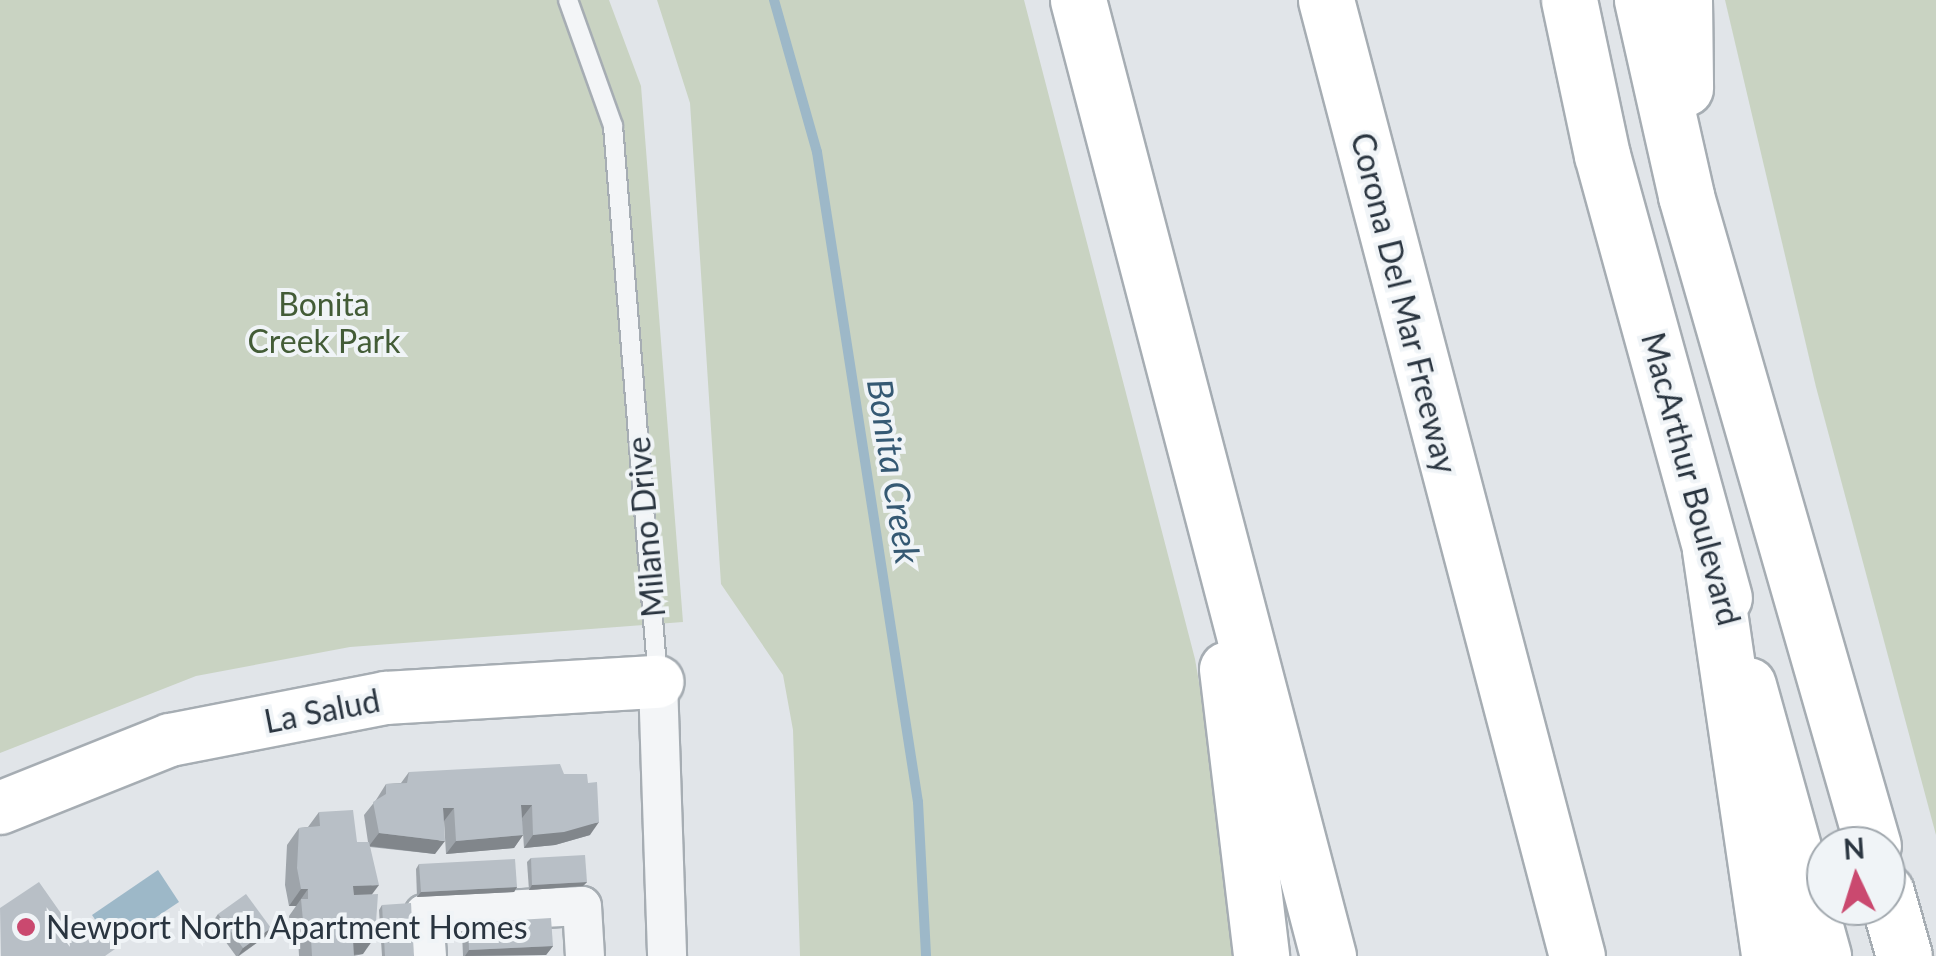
<!DOCTYPE html>
<html>
<head>
<meta charset="utf-8">
<style>
	body { margin:0 }
	#map { position:relative; width:1936px; height:956px; overflow:hidden; background:#e1e5e9; font-family:Lato,sans-serif }
	div>[style] { position:absolute }
	.green>* { inset:0; background:#c9d3c2 }
	.water>* { inset:0; background:#9db8c8 }
	.stream>* { height:10px; margin:-5px; padding:0 5px; transform-origin:5px; border-radius:5px; background:#9db8c8 }
	.roads { filter:drop-shadow(2px 0 #a6adb3) drop-shadow(-2px 0 #a6adb3) drop-shadow(0 2px #a6adb3) drop-shadow(0 -2px #a6adb3) }
	.lane>* { height:18px; margin:-9px; padding:0 9px; transform-origin:9px; border-radius:9px; background:#f3f5f7 }
	.street>* { height:38px; margin:-19px; padding:0 19px; transform-origin:19px; border-radius:19px; background:#f3f5f7 }
	.secondary>* { height:52px; margin:-26px; padding:0 26px; transform-origin:26px; border-radius:26px; background:#fff }
	.primary>* { height:55px; margin:-27.5px; padding:0 27.5px; transform-origin:27.5px; border-radius:27.5px; background:#fff }
	.highway>* { height:55px; margin:-27.5px; padding:0 27.5px; transform-origin:27.5px; border-radius:27.5px; background:#fff }
	.wall>* { inset:0; background:#9ea4aa }
	.shaded-wall>* { inset:0; background:#81868b }
	.building>* { inset:0; background:#b8bfc6 }
	.dots>* { width:28px; height:28px; translate:-50% -50%; box-sizing:border-box; border:5px solid #f0f4f7; border-radius:50% }
	span { translate:-50% -50%; white-space:nowrap; text-align:center; line-height:1.15; -webkit-text-stroke:8px #f0f4f7; paint-order:stroke }
	.street-label { font-size:32px; color:#2a3540 }
	.park-label { font-size:32px; color:#435c37 }
	.poi-label { font-size:32px; color:#2a3540 }
	.left { translate:0 -50%; text-align:left }
	.water-label { font-size:35px; color:#355973; font-style:italic }
	.north { position:absolute; left:1806px; top:826px; width:100px; height:100px; box-sizing:border-box; background:#f0f4f7; border:2px solid #a1a8ae; border-radius:50%; rotate:356deg; font-size:28px; font-weight:700; line-height:40px; text-align:center; color:#2a3540 }
	.north::after { content:''; display:block; margin:auto; width:35px; height:45px; background:#ca496f; clip-path:polygon(50% 0,100% 100%,50% 72%,0 100%) }
</style>
</head>
<body>
<div id="map">
	<div class="green">
		<i style="clip-path:polygon(0 0,609px 0,641px 86px,683px 622px,350px 647px,196px 676px,0 753px)"></i>
		<i style="clip-path:polygon(657px 0,1024px 0,1195px 659px,1246px 956px,800px 956px,793px 730px,783px 675px,721px 584px,690px 103px)"></i>
		<i style="clip-path:polygon(1725px 0,1936px 0,1936px 835px,1816px 387px)"></i>
	</div>
	<div class="water">
		<i style="clip-path:polygon(158px 870px,179px 902px,113px 946px,92px 915px)"></i>
	</div>
	<div class="stream">
		<i style="left:774px;top:0;width:158px;rotate:74.2deg"></i>
		<i style="left:817px;top:152px;width:658px;rotate:81.17deg"></i>
		<i style="left:918px;top:802px;width:154px;rotate:87deg"></i>
	</div>
	<div class="roads">
		<div class="lane">
			<i style="left:568px;top:0;width:134px;rotate:70.3deg"></i>
			<i style="left:613px;top:126px;width:556px;rotate:85.36deg"></i>
		</div>
		<div class="street">
			<i style="left:658px;top:682px;width:274px;rotate:88.1deg"></i>
			<i style="left:427px;top:956px;width:42px;rotate:-94.1deg"></i>
			<i style="left:424px;top:914px;width:158px;rotate:-2.9deg"></i>
			<i style="left:582px;top:906px;width:50px;rotate:86.6deg"></i>
		</div>
		<div class="secondary">
			<i style="left:0;top:808px;width:183px;rotate:-21.8deg"></i>
			<i style="left:170px;top:740px;width:220px;rotate:-11deg"></i>
			<i style="left:386px;top:698px;width:272px;rotate:-3.4deg"></i>
		</div>
		<div class="primary">
			<i style="left:1569px;top:0;width:158px;rotate:78deg"></i>
			<i style="left:1602px;top:155px;width:459px;rotate:74.6deg"></i>
			<i style="left:1642px;top:0;width:201px;rotate:77.3deg"></i>
			<i style="left:1686px;top:196px;width:676px;rotate:73.95deg"></i>
			<i style="left:1684px;top:0;width:88px;rotate:89.3deg"></i>
			<i style="left:1748px;top:685px;width:281px;rotate:74.5deg"></i>
			<i style="left:1886px;top:892px;width:66px;rotate:74.3deg"></i>
		</div>
		<div class="highway">
			<i style="left:1078px;top:0;width:988px;rotate:75.34deg"></i>
			<i style="left:1326px;top:0;width:988px;rotate:75.29deg"></i>
			<i style="left:1710px;top:550px;width:410px;rotate:81.7deg"></i>
			<i style="left:1227px;top:669px;width:289px;rotate:83.2deg"></i>
		</div>
	</div>
	<div class="wall">
		<i style="clip-path:polygon(409px 772px,564px 774px,590px 835px,555px 845px,524px 848px,522px 818px,523px 835px,514px 848px,446px 854px,444px 821px,435px 854px,370px 847px,372px 894px,363px 954px,354px 956px,299px 956px,298px 937px,291px 938px,289px 916px,296px 906px,289px 906px,285px 885px,287px 845px,299px 828px,308px 827px,319px 812px,357px 842px,368px 842px,364px 815px,376px 800px,386px 784px,401px 783px)"></i>
		<i style="clip-path:polygon(531px 858px,587px 882px,583px 886px,529px 890px,527px 862px)"></i>
		<i style="clip-path:polygon(419px 864px,517px 887px,514px 892px,417px 897px,416px 869px)"></i>
		<i style="clip-path:polygon(382px 905px,414px 956px,382px 956px,379px 910px)"></i>
		<i style="clip-path:polygon(218px 914px,271px 928px,265px 937px,239px 956px,236px 956px,212px 923px)"></i>
		<i style="clip-path:polygon(468px 923px,553px 946px,546px 955px,463px 956px,462px 932px)"></i>
	</div>
	<div class="shaded-wall">
		<i style="clip-path:polygon(521px 805px,532px 805px,522px 818px)"></i>
		<i style="clip-path:polygon(443px 808px,454px 808px,444px 821px)"></i>
		<i style="clip-path:polygon(599px 822px,590px 835px,555px 845px,524px 848px,533px 835px)"></i>
		<i style="clip-path:polygon(379px 833px,445px 841px,435px 854px,369px 846px)"></i>
		<i style="clip-path:polygon(523px 835px,514px 848px,446px 854px,456px 841px)"></i>
		<i style="clip-path:polygon(587px 882px,583px 886px,529px 890px,532px 885px)"></i>
		<i style="clip-path:polygon(379px 885px,367px 901px,341px 903px,353px 886px)"></i>
		<i style="clip-path:polygon(517px 887px,514px 892px,417px 897px,421px 892px)"></i>
		<i style="clip-path:polygon(301px 889px,308px 889px,296px 906px,289px 906px)"></i>
		<i style="clip-path:polygon(303px 921px,310px 921px,298px 937px,291px 938px)"></i>
		<i style="clip-path:polygon(271px 928px,265px 937px,238px 956px,243px 948px)"></i>
		<i style="clip-path:polygon(375px 937px,363px 954px,341px 956px,353px 939px)"></i>
		<i style="clip-path:polygon(553px 946px,546px 955px,465px 956px,469px 950px)"></i>
	</div>
	<div class="building">
		<i style="clip-path:polygon(560px 764px,564px 774px,587px 774px,588px 783px,597px 782px,599px 822px,564px 832px,533px 835px,532px 805px,521px 805px,523px 835px,456px 841px,454px 808px,443px 808px,445px 841px,379px 833px,373px 802px,386px 794px,386px 784px,407px 783px,409px 772px)"></i>
		<i style="clip-path:polygon(353px 810px,357px 842px,369px 842px,379px 885px,353px 886px,354px 895px,378px 894px,375px 937px,353px 939px,354px 956px,312px 956px,310px 921px,303px 921px,301px 899px,308px 899px,308px 889px,301px 889px,297px 868px,299px 828px,320px 826px,319px 812px)"></i>
		<i style="clip-path:polygon(585px 855px,587px 882px,532px 885px,531px 858px)"></i>
		<i style="clip-path:polygon(515px 859px,517px 887px,421px 892px,419px 864px)"></i>
		<i style="clip-path:polygon(39px 882px,79px 939px,99px 925px,115px 949px,105px 956px,1px 956px,0 908px)"></i>
		<i style="clip-path:polygon(246px 894px,271px 928px,243px 948px,218px 914px)"></i>
		<i style="clip-path:polygon(411px 903px,414px 956px,385px 956px,382px 905px)"></i>
		<i style="clip-path:polygon(551px 918px,553px 946px,469px 950px,468px 923px)"></i>
	</div>
	<div class="dots">
		<i style="left:26px;top:927px;background:#ca496f"></i>
	</div>
	<div class="street-label">
		<span style="left:1404px;top:303px;rotate:76deg">Corona Del Mar Freeway</span>
		<span style="left:1691px;top:479px;rotate:75deg">MacArthur Boulevard</span>
		<span style="left:646px;top:527px;rotate:-95deg">Milano Drive</span>
		<span style="left:322px;top:711px;rotate:-11deg">La Salud</span>
	</div>
	<div class="park-label">
		<span style="left:324px;top:323px">Bonita<br>Creek Park</span>
	</div>
	<div class="poi-label">
		<span class="left" style="left:46px;top:927px">Newport North Apartment Homes</span>
	</div>
	<div class="water-label">
		<span style="left:895px;top:471px;rotate:81deg">Bonita Creek</span>
	</div>
	<div class="north">N</div>
</div>
</body>
</html>
